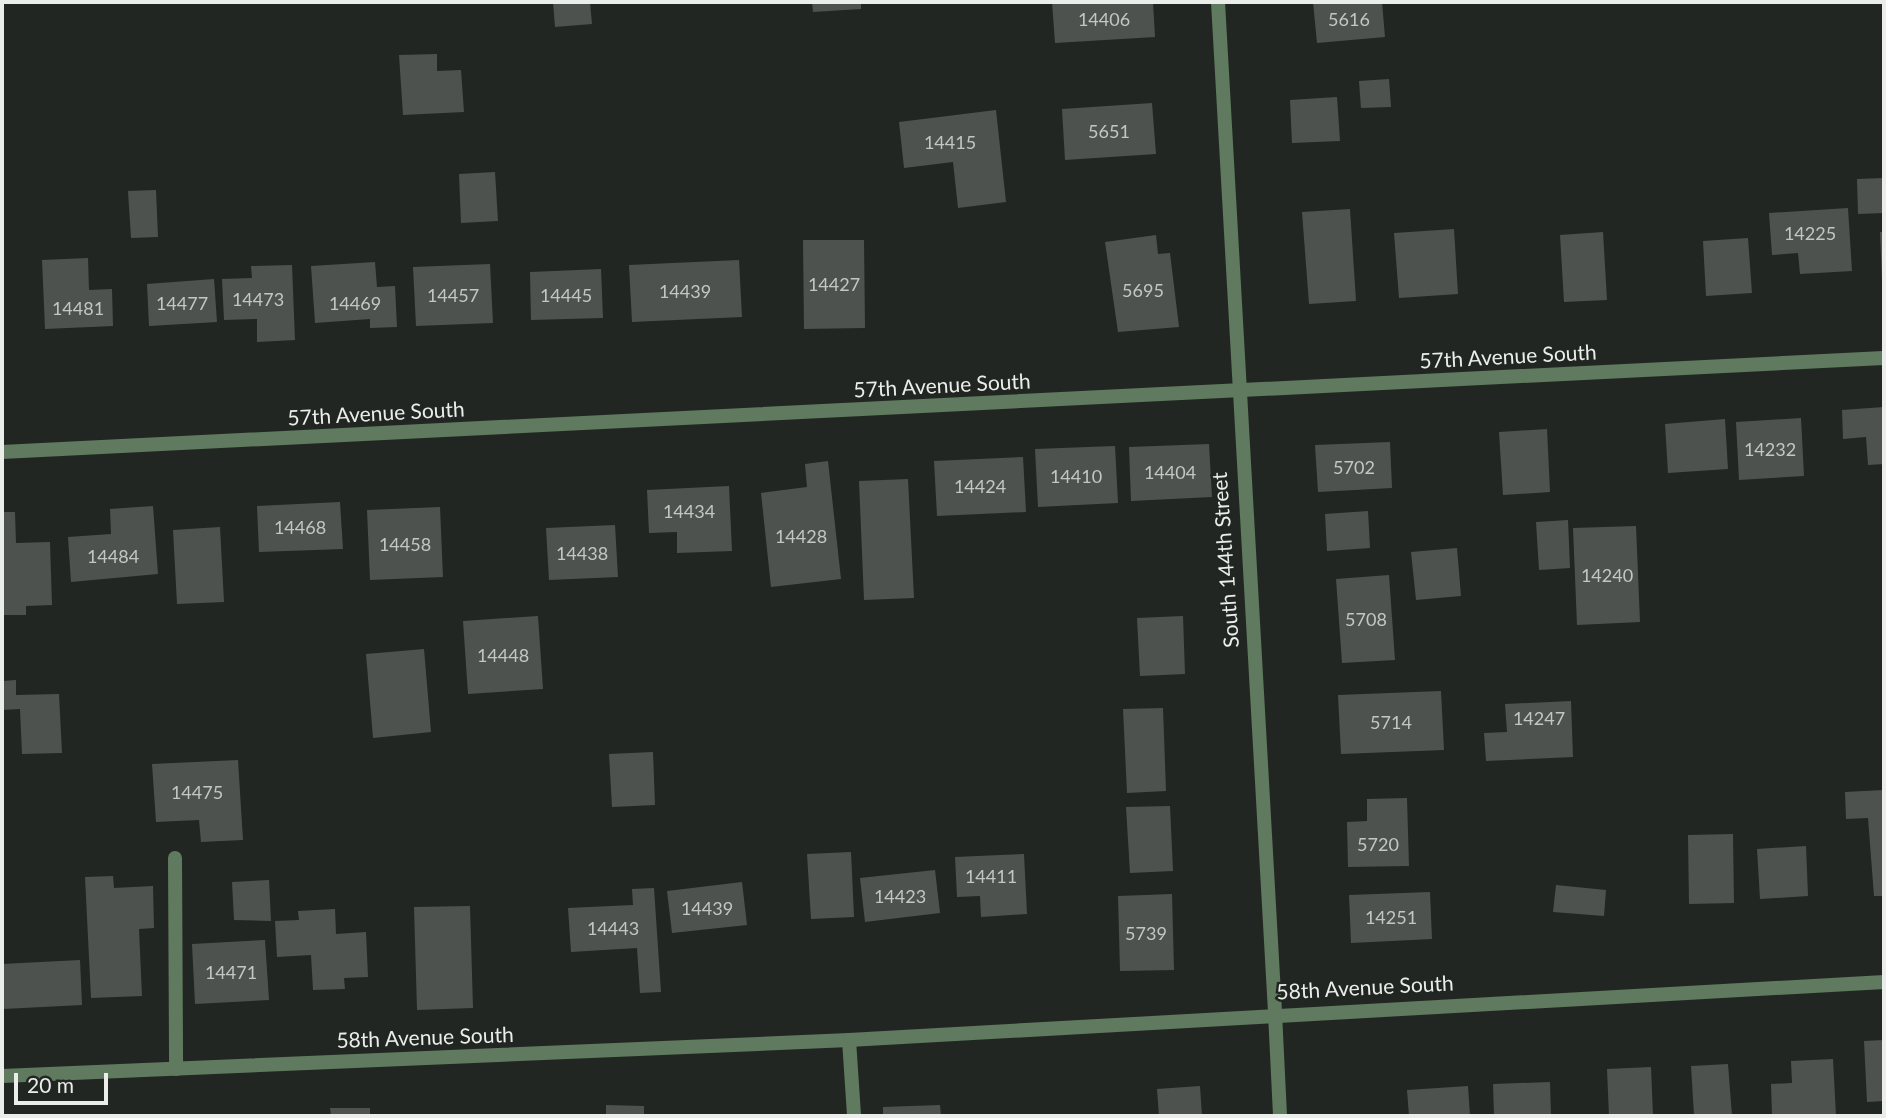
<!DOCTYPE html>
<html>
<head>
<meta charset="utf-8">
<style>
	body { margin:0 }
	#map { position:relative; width:1886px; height:1118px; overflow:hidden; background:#222622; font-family:Lato,sans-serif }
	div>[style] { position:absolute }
	.building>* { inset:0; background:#4e524e }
	.service>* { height:14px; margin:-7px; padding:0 7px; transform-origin:7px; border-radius:7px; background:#607a5f }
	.minor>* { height:14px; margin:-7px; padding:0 7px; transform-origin:7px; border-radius:7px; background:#607a5f }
	.tertiary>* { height:14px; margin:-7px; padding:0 7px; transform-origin:7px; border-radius:7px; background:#607a5f }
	span { translate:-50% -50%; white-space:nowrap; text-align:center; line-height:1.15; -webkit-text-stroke:5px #222622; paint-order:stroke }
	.number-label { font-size:18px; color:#c3c6c3 }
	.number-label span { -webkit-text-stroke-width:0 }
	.street-label { font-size:21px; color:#eaedea }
	.frame { position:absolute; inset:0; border:4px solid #eaedea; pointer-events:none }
	.scale { position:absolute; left:14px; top:1073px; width:94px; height:32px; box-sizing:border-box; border:4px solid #eaedea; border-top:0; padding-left:9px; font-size:21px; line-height:24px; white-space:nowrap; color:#eaedea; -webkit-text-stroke:5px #222622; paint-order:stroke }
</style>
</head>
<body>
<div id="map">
	<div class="building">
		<i style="clip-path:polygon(553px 2px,590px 2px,592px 24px,555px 27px)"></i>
		<i style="clip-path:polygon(812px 2px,861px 2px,861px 9px,813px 12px)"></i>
		<i style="clip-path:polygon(1052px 2px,1153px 2px,1155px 37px,1055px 43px)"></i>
		<i style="clip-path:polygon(1313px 2px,1382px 2px,1385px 37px,1317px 43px)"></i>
		<i style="clip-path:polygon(437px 54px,437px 71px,461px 70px,464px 112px,403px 115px,399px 55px)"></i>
		<i style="clip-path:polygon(1389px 79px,1391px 107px,1361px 108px,1359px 81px)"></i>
		<i style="clip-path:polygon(1337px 97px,1340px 141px,1292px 143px,1290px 100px)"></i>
		<i style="clip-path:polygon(1152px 103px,1156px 154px,1065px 160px,1062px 109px)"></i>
		<i style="clip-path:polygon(996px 110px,1006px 202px,958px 208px,953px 162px,904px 168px,899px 122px)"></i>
		<i style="clip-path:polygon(495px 172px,498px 221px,461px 223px,459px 174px)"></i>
		<i style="clip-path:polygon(1884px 178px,1884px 213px,1858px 214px,1857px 179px)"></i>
		<i style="clip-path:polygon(156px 190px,158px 237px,131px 238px,128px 191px)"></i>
		<i style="clip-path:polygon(1848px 208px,1852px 271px,1800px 274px,1798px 253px,1772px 255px,1769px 213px)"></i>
		<i style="clip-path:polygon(1350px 209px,1356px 301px,1309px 304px,1302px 212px)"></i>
		<i style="clip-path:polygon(1454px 229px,1458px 294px,1399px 298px,1394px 233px)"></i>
		<i style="clip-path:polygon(1603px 232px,1607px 300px,1564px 302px,1560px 235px)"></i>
		<i style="clip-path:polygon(1880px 232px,1884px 232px,1884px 280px,1882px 280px)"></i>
		<i style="clip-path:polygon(1156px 235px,1158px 254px,1170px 253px,1179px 327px,1118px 332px,1105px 242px)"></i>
		<i style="clip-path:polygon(1748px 238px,1752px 293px,1706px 296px,1703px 241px)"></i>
		<i style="clip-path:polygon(803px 240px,864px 240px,865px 328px,804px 329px)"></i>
		<i style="clip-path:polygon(88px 258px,89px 290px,112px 289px,113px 326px,45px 329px,42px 260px)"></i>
		<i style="clip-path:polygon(739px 260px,742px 317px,632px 322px,629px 265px)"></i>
		<i style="clip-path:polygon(375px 262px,377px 287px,395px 286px,397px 327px,370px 328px,370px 319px,315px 323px,311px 266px)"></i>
		<i style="clip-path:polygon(490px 264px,493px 323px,416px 326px,413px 267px)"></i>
		<i style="clip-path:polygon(292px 265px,295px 340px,257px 342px,257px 319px,224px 320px,222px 279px,252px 278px,251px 266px)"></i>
		<i style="clip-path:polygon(601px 269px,603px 318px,531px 320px,530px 272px)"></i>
		<i style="clip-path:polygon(214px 279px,217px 322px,149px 326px,147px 284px)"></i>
		<i style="clip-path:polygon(1884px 407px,1884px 464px,1868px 465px,1866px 437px,1843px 439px,1842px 410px)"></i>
		<i style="clip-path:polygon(1801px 418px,1804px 476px,1739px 480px,1736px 422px)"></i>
		<i style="clip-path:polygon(1725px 419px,1728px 469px,1668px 473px,1665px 424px)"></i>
		<i style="clip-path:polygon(1547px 429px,1550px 492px,1503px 495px,1499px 432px)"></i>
		<i style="clip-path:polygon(1390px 442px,1392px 488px,1318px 492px,1315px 445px)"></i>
		<i style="clip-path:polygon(1209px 444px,1212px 497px,1131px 501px,1129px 447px)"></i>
		<i style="clip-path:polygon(1115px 446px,1118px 503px,1038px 507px,1035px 449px)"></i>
		<i style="clip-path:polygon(1023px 457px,1026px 512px,937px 516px,934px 461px)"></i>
		<i style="clip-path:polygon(828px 461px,841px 579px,771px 587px,761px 493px,807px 487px,805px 464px)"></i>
		<i style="clip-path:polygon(908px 479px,914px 598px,864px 600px,859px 481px)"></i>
		<i style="clip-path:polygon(729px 486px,732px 551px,677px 553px,677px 532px,649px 533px,647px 490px)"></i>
		<i style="clip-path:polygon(340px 502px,343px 549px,259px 552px,257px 506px)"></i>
		<i style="clip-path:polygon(153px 506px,158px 574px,71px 582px,68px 537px,111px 534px,110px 509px)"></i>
		<i style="clip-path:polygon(440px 507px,443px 577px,370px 580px,367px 510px)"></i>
		<i style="clip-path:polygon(1368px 511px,1370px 548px,1327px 551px,1325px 514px)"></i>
		<i style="clip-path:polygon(2px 512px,15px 512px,16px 543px,50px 542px,52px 605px,26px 606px,26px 615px,4px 615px,2px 623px)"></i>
		<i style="clip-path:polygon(1568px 520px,1570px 568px,1539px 570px,1536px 522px)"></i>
		<i style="clip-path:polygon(615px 525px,618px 577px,549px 580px,546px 528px)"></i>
		<i style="clip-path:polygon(1636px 526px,1640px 622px,1577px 625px,1573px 528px)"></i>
		<i style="clip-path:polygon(220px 527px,224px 602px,177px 604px,173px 530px)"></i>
		<i style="clip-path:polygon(1457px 548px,1461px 596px,1416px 600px,1411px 552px)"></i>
		<i style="clip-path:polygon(1389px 575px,1395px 660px,1342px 663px,1336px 579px)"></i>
		<i style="clip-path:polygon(538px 616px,543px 689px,468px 694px,463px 621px)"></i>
		<i style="clip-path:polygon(1183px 616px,1185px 674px,1140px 676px,1137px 618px)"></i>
		<i style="clip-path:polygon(424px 649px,431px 732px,373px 738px,366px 654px)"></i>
		<i style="clip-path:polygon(16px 680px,16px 695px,59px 694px,62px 753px,22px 754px,20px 709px,2px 710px,2px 681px)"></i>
		<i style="clip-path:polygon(1441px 691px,1444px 750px,1341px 754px,1338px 695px)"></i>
		<i style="clip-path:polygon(1571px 701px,1573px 757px,1486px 761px,1484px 733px,1507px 732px,1505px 704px)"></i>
		<i style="clip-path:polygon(1163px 708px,1166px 791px,1127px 793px,1123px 709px)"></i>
		<i style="clip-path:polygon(653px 752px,655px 805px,612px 807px,609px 754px)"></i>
		<i style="clip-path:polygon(238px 760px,243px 840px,201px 842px,199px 820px,156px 822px,152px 764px)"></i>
		<i style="clip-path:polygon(1884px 790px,1884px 896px,1874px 896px,1868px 818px,1846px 819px,1845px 792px)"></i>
		<i style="clip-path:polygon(1407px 798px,1409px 866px,1348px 867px,1347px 822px,1367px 821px,1367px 799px)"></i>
		<i style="clip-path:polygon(1170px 806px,1173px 871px,1130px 873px,1126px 807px)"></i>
		<i style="clip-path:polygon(1733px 834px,1734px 903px,1689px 904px,1688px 835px)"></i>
		<i style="clip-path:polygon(1806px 846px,1808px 896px,1760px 899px,1757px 849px)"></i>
		<i style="clip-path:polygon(851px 852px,854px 917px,811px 919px,807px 854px)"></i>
		<i style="clip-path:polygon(1024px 854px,1027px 914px,981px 917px,980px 896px,957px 897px,955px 857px)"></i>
		<i style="clip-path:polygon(935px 870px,940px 913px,865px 922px,860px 878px)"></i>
		<i style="clip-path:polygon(113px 876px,114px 888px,153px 886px,154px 928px,139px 929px,142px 996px,91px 998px,85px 877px)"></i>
		<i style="clip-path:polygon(269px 880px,271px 921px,234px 920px,232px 882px)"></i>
		<i style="clip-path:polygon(742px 882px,747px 925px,672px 933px,667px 891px)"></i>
		<i style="clip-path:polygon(1556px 885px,1606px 890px,1604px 916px,1553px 912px)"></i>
		<i style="clip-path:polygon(654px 888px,661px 992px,640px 993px,637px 948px,571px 952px,568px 908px,633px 905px,632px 889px)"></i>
		<i style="clip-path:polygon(1430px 892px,1432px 939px,1351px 943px,1349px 895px)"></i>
		<i style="clip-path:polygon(1172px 894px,1174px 970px,1120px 971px,1118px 896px)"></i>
		<i style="clip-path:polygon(470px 906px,473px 1008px,417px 1010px,414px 907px)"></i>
		<i style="clip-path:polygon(335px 909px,336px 934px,366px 932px,368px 977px,344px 978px,345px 989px,313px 990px,311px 955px,277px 957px,275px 921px,299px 920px,298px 911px)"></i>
		<i style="clip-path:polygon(265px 940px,269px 1000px,195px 1004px,192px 944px)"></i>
		<i style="clip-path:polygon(80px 960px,82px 1005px,3px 1009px,2px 964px)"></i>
		<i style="clip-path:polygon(1884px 1040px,1884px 1101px,1867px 1102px,1864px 1041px)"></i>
		<i style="clip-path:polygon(1833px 1059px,1836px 1116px,1772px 1116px,1771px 1084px,1792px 1083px,1791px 1061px)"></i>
		<i style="clip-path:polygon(1728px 1064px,1732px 1116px,1694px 1115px,1691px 1066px)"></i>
		<i style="clip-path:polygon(1651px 1067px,1653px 1116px,1609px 1116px,1607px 1069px)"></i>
		<i style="clip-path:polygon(1550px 1082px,1551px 1116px,1494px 1116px,1493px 1084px)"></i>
		<i style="clip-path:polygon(1200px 1086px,1202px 1116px,1159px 1116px,1157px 1089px)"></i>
		<i style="clip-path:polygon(1468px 1086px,1470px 1116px,1409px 1116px,1407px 1090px)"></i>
		<i style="clip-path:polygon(606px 1105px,644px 1106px,644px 1116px,606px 1116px)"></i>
		<i style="clip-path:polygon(940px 1105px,941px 1116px,883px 1116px,883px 1107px)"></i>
		<i style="clip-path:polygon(330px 1108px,370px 1108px,370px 1116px,331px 1116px)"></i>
	</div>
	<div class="service">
		<i style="left:175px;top:858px;width:211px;rotate:89.7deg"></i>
	</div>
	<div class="minor">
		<i style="left:2px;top:452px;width:1884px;rotate:-2.86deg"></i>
		<i style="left:1275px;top:1013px;width:103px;rotate:87.2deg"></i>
		<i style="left:849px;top:1040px;width:76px;rotate:86.2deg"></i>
	</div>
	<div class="tertiary">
		<i style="left:1218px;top:2px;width:1013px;rotate:86.77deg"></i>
		<i style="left:2px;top:1076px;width:848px;rotate:-2.43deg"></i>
		<i style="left:849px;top:1040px;width:1037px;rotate:-3.21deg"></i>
	</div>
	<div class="number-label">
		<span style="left:1104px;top:19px">14406</span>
		<span style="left:1349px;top:19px">5616</span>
		<span style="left:1109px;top:131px">5651</span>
		<span style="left:950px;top:142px">14415</span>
		<span style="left:1810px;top:233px">14225</span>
		<span style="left:834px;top:284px">14427</span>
		<span style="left:1143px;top:290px">5695</span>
		<span style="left:685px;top:291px">14439</span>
		<span style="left:453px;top:295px">14457</span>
		<span style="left:566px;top:295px">14445</span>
		<span style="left:258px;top:299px">14473</span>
		<span style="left:182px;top:303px">14477</span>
		<span style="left:355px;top:303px">14469</span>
		<span style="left:78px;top:308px">14481</span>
		<span style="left:1770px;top:449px">14232</span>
		<span style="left:1354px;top:467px">5702</span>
		<span style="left:1170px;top:472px">14404</span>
		<span style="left:1076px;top:476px">14410</span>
		<span style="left:980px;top:486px">14424</span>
		<span style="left:689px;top:511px">14434</span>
		<span style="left:300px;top:527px">14468</span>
		<span style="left:801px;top:536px">14428</span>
		<span style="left:405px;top:544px">14458</span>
		<span style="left:582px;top:553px">14438</span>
		<span style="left:113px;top:556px">14484</span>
		<span style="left:1607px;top:575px">14240</span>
		<span style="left:1366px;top:619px">5708</span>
		<span style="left:503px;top:655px">14448</span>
		<span style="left:1539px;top:718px">14247</span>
		<span style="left:1391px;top:722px">5714</span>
		<span style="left:197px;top:792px">14475</span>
		<span style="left:1378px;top:844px">5720</span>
		<span style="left:991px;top:876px">14411</span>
		<span style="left:900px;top:896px">14423</span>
		<span style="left:707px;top:908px">14439</span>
		<span style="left:1391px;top:917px">14251</span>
		<span style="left:613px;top:928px">14443</span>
		<span style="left:1146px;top:933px">5739</span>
		<span style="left:231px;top:972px">14471</span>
	</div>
	<div class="street-label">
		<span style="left:1508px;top:356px;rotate:-3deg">57th Avenue South</span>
		<span style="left:942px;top:385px;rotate:-3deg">57th Avenue South</span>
		<span style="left:376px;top:413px;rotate:-3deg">57th Avenue South</span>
		<span style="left:1225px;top:560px;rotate:-94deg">South 144th Street</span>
		<span style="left:1365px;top:987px;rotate:-3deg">58th Avenue South</span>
		<span style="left:425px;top:1037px;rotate:-2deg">58th Avenue South</span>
	</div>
	<div class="frame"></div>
	<div class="scale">20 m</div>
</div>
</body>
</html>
